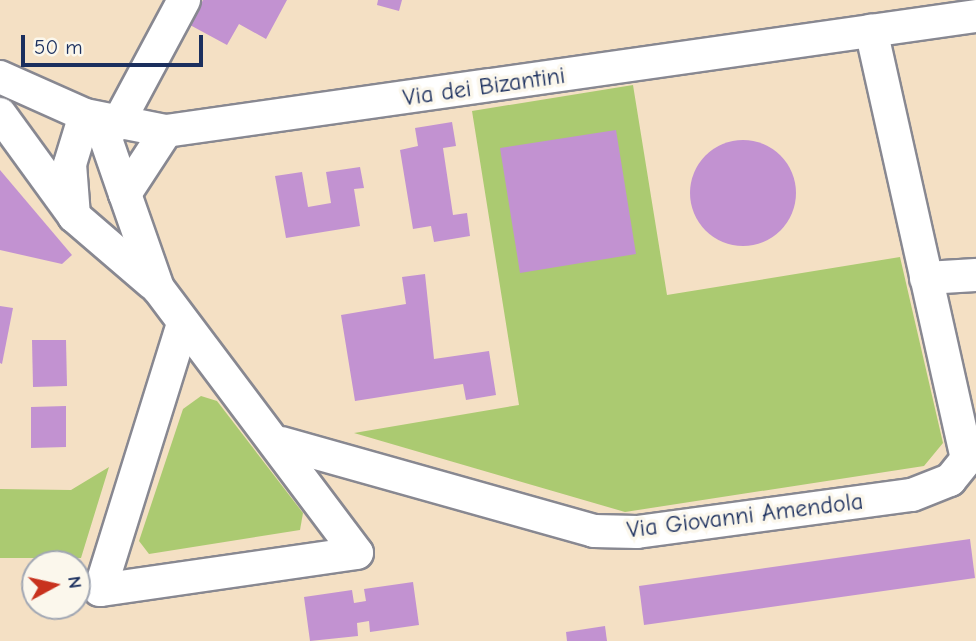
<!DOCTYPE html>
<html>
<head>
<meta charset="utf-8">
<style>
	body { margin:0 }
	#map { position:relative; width:976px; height:641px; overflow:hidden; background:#f4e0c4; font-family:"Comic Neue",sans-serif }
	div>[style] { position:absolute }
	.green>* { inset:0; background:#abca71 }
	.building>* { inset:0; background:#c292d1 }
	.round { border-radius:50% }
	.roads { filter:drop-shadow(2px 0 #888891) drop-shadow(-2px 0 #888891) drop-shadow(0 2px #888891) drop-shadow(0 -2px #888891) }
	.minor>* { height:32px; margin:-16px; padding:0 16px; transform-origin:16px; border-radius:16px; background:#fff }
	span { translate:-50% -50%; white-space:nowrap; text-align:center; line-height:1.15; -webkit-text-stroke:7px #fbf7ec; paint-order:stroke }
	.street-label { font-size:24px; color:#1b2f5e }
	.north { position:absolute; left:21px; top:550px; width:70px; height:70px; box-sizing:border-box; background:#fbf7ec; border:2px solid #a1a7b3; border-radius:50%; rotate:82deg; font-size:19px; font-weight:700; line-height:28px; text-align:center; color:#1b2f5e }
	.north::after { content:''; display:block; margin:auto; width:24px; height:32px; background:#c8321e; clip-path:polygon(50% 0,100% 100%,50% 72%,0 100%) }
	.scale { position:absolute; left:21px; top:35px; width:182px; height:32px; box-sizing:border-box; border:4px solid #1b2f5e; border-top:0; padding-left:9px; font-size:21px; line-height:24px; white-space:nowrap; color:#1b2f5e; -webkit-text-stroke:5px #fbf7ec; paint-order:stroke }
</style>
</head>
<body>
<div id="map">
	<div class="green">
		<i style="clip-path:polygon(633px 85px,667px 295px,900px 257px,943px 443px,924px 466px,625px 512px,354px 433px,519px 405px,472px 111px)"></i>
		<i style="clip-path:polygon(201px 396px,217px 401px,303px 513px,300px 530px,149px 554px,139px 541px,183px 409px)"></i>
		<i style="clip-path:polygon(109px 467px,81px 558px,0 558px,0 489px,71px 490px)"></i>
	</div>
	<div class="building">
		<i style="clip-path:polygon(203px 0,287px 0,266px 39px,239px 24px,227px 45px,190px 25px)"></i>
		<i style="clip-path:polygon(378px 0,402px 0,399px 11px,377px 5px)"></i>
		<i style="clip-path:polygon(452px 122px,456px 146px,443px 148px,453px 215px,467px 213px,470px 236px,434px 242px,431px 226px,413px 229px,400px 150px,418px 146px,415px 128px)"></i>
		<i style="clip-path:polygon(616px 130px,636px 254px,520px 273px,500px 148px)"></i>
		<i class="round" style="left:690px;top:140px;width:106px;height:106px"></i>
		<i style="clip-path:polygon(360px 167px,364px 188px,354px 189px,360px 226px,286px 238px,275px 176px,302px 172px,308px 207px,331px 203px,326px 172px)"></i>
		<i style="clip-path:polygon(0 170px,72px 255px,62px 264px,0 250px)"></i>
		<i style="clip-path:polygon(425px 274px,434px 359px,489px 351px,496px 395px,466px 400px,463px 384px,355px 401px,341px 315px,406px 304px,402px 277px)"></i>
		<i style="clip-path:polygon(0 306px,13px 308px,2px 364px,0 363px)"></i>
		<i style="clip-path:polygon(32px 340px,66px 340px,67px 386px,33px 387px)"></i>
		<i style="clip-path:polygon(66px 406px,66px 447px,31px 448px,31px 407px)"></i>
		<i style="clip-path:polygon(970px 539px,975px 578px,644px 625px,639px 586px)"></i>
		<i style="clip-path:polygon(413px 582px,419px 625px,370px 632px,369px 621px,357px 623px,358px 636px,310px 641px,304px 597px,352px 590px,354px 603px,366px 601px,364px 589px)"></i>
		<i style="clip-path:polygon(605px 626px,607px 641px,567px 641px,566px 632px)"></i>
	</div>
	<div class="roads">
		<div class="minor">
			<i style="left:0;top:77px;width:93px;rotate:24.1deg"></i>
			<i style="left:85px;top:115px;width:83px;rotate:11.2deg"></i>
			<i style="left:166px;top:131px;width:818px;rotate:-8.08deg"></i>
			<i style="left:0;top:114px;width:126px;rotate:54deg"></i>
			<i style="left:74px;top:216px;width:103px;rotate:40.7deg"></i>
			<i style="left:99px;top:119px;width:79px;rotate:70.9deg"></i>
			<i style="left:117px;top:125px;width:142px;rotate:-61.8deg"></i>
			<i style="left:166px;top:131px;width:75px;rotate:123.1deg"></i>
			<i style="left:125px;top:194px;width:100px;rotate:70.7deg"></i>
			<i style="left:158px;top:288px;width:331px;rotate:53.1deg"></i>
			<i style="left:357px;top:553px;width:260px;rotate:171.8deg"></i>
			<i style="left:100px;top:590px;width:280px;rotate:-72.7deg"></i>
			<i style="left:74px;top:216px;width:52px;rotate:-94.4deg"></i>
			<i style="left:70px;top:164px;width:51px;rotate:-73deg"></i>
			<i style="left:926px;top:278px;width:50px;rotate:-3.4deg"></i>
			<i style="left:281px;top:443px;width:325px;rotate:15.7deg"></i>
			<i style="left:594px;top:531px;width:43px;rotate:1.3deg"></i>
			<i style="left:637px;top:532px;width:277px;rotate:-7.7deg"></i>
			<i style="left:912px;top:495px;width:41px;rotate:-21.5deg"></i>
			<i style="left:950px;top:480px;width:27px;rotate:-51deg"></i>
			<i style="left:967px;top:459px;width:439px;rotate:-102.6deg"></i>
		</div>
	</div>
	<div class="street-label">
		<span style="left:484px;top:87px;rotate:-8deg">Via dei Bizantini</span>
		<span style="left:745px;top:516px;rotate:-7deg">Via Giovanni Amendola</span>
	</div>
	<div class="north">N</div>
	<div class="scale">50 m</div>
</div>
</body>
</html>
